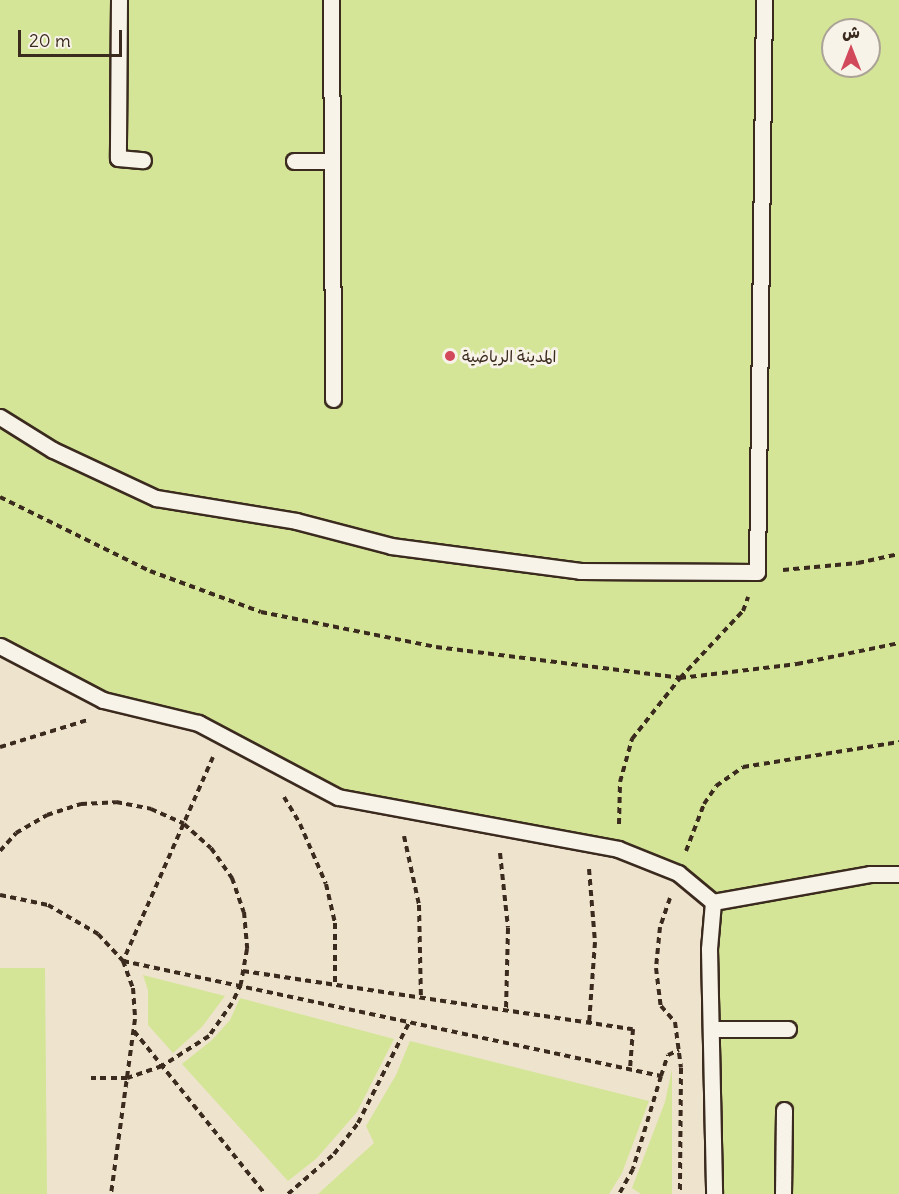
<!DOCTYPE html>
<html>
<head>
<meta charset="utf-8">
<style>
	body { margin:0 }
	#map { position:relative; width:899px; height:1194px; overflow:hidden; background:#eee3cd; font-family:Delius,"Playpen Sans Arabic",sans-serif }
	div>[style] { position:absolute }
	.green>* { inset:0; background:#d4e598 }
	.path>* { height:4px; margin-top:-2px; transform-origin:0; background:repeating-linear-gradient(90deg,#3b2a1e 0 6px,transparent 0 10.5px) }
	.roads { filter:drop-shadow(2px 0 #3b2a1e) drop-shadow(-2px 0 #3b2a1e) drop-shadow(0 2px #3b2a1e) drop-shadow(0 -2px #3b2a1e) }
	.service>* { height:15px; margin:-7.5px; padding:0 7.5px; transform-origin:7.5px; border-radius:7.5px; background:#f7f3e8 }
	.dots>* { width:16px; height:16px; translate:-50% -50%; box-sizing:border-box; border:3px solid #f7f3e8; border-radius:50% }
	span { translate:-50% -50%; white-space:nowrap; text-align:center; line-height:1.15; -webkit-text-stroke:6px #f7f3e8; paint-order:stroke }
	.poi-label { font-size:16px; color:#3b2a1e }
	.left { translate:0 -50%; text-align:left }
	.north { position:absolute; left:821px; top:18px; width:60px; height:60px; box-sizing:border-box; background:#f7f3e8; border:2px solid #aca397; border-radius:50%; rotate:0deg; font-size:16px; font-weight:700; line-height:24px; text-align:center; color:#3b2a1e }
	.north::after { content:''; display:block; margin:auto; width:21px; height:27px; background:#d1495b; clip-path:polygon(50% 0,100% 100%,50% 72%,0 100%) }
	.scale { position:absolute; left:18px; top:30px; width:104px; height:27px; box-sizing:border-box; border:3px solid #3b2a1e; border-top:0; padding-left:8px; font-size:18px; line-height:21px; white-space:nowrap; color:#3b2a1e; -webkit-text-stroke:4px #f7f3e8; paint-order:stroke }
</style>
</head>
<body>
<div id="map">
	<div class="green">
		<i style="clip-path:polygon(evenodd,0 0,899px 0,899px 1194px,714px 1194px,713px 902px,662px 864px,338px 797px,198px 723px,103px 700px,0 646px,0 0,833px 30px,869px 30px,869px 66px,833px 66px,833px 30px)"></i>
		<i style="clip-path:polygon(0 968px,45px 968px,47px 1194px,0 1194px)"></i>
		<i style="clip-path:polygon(143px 975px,225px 996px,202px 1027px,173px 1053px,148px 1025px,148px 990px)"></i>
		<i style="clip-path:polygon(240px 998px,394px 1039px,357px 1112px,317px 1158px,288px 1181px,182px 1064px,212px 1040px,230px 1020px)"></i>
		<i style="clip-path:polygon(410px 1041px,649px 1101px,622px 1173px,609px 1194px,318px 1194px,374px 1143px,366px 1126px,396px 1075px)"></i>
		<i style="clip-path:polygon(672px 1069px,672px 1194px,641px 1194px,632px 1188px,665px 1102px)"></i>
	</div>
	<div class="path">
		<i style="left:0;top:497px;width:167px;rotate:26.3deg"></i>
		<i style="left:150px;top:571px;width:118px;rotate:20.3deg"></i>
		<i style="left:261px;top:612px;width:178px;rotate:11.3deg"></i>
		<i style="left:436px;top:647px;width:246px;rotate:7.2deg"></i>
		<i style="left:680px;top:678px;width:118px;rotate:-6.8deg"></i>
		<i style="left:797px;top:664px;width:104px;rotate:-11.6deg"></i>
		<i style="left:783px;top:570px;width:75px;rotate:-5.3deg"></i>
		<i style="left:858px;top:563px;width:42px;rotate:-12.4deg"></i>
		<i style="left:0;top:747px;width:92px;rotate:-17.1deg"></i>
		<i style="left:213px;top:757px;width:223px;rotate:113.8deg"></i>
		<i style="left:123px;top:961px;width:550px;rotate:12.07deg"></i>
		<i style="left:661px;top:1076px;width:97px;rotate:106.8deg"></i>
		<i style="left:633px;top:1169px;width:29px;rotate:119deg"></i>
		<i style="left:284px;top:797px;width:31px;rotate:59deg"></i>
		<i style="left:300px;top:824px;width:65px;rotate:66.6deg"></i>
		<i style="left:326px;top:884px;width:40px;rotate:77deg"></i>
		<i style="left:335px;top:923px;width:62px;rotate:90deg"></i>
		<i style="left:619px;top:824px;width:42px;rotate:-88.6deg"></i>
		<i style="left:620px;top:782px;width:45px;rotate:-74.4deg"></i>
		<i style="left:632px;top:739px;width:78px;rotate:-51.8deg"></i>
		<i style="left:680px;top:678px;width:92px;rotate:-46.8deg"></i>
		<i style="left:743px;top:611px;width:15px;rotate:-70deg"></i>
		<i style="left:404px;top:836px;width:71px;rotate:77.7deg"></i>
		<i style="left:419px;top:905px;width:93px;rotate:88.8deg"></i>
		<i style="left:0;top:851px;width:24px;rotate:-48deg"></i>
		<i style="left:16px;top:833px;width:36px;rotate:-30deg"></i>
		<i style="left:47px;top:815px;width:36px;rotate:-18deg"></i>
		<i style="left:81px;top:804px;width:35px;rotate:-3deg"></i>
		<i style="left:116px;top:802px;width:36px;rotate:11deg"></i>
		<i style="left:151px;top:809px;width:36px;rotate:24deg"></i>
		<i style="left:184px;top:824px;width:36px;rotate:42deg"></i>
		<i style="left:211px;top:848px;width:37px;rotate:55deg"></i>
		<i style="left:232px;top:878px;width:36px;rotate:71deg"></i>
		<i style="left:244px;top:912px;width:37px;rotate:85deg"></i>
		<i style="left:247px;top:949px;width:36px;rotate:100deg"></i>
		<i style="left:241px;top:984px;width:21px;rotate:115deg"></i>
		<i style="left:232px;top:1003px;width:40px;rotate:124.9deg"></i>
		<i style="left:209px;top:1036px;width:56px;rotate:147.4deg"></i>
		<i style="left:162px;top:1066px;width:37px;rotate:161deg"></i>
		<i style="left:127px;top:1078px;width:36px;rotate:180deg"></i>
		<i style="left:686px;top:851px;width:50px;rotate:-69deg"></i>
		<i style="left:704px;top:804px;width:22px;rotate:-56deg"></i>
		<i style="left:716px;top:786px;width:33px;rotate:-35deg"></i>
		<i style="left:743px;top:767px;width:158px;rotate:-9.1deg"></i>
		<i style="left:500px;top:853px;width:75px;rotate:83.9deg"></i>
		<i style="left:508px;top:928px;width:82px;rotate:91.4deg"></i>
		<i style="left:589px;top:869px;width:73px;rotate:85.3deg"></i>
		<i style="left:595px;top:942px;width:81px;rotate:94.2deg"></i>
		<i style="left:0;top:895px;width:49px;rotate:11.8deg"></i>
		<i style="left:48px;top:905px;width:58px;rotate:30.1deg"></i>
		<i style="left:98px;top:934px;width:37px;rotate:47deg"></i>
		<i style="left:123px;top:961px;width:29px;rotate:70deg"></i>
		<i style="left:133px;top:988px;width:31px;rotate:86deg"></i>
		<i style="left:135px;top:1019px;width:177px;rotate:97.8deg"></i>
		<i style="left:670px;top:898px;width:31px;rotate:109deg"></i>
		<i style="left:660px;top:927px;width:41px;rotate:95.6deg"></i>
		<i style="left:656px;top:968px;width:38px;rotate:83deg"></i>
		<i style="left:661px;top:1006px;width:21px;rotate:49deg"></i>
		<i style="left:675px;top:1022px;width:46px;rotate:82.6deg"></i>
		<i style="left:681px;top:1068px;width:126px;rotate:90.5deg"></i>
		<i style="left:243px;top:971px;width:394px;rotate:8.5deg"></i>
		<i style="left:633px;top:1029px;width:40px;rotate:94.3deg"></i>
		<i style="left:134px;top:1031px;width:209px;rotate:51.2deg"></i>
		<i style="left:661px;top:1076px;width:22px;rotate:-72deg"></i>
		<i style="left:668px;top:1055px;width:12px;rotate:-24deg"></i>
		<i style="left:288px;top:1194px;width:61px;rotate:-41deg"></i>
		<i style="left:334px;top:1154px;width:39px;rotate:-52deg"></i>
		<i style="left:358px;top:1123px;width:114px;rotate:-63deg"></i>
	</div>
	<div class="roads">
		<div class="service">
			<i style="left:119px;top:0;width:158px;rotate:90.4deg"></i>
			<i style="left:118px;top:158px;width:25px;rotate:5deg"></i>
			<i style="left:331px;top:0;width:399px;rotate:89.7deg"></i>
			<i style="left:294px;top:161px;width:38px"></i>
			<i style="left:0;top:417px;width:62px;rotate:31.9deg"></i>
			<i style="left:53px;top:450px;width:114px;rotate:25deg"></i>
			<i style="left:156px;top:498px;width:142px;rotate:9.3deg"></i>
			<i style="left:296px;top:521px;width:98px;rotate:14.7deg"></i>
			<i style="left:391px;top:546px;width:191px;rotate:7.5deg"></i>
			<i style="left:580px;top:571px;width:177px;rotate:0.3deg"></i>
			<i style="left:757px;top:572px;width:572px;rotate:-89.3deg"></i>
			<i style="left:0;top:646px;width:116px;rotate:27.7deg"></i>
			<i style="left:103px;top:700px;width:98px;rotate:13.6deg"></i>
			<i style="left:198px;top:723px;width:158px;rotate:27.9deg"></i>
			<i style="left:338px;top:797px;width:285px;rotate:10.5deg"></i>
			<i style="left:618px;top:849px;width:65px;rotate:21.8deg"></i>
			<i style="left:678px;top:873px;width:45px;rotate:39.6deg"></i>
			<i style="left:713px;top:902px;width:47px;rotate:94.9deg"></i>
			<i style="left:709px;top:949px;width:245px;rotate:88.8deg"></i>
			<i style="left:713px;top:902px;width:159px;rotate:-10.1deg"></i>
			<i style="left:870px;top:874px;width:29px"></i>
			<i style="left:711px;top:1029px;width:77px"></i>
			<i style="left:783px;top:1194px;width:84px;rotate:-89.3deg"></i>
		</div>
	</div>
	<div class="dots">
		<i style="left:450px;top:356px;background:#d1495b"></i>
	</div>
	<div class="poi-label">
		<span class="left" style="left:462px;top:356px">المدينة الرياضية</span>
	</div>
	<div class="north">ش</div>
	<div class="scale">20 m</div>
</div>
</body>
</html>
